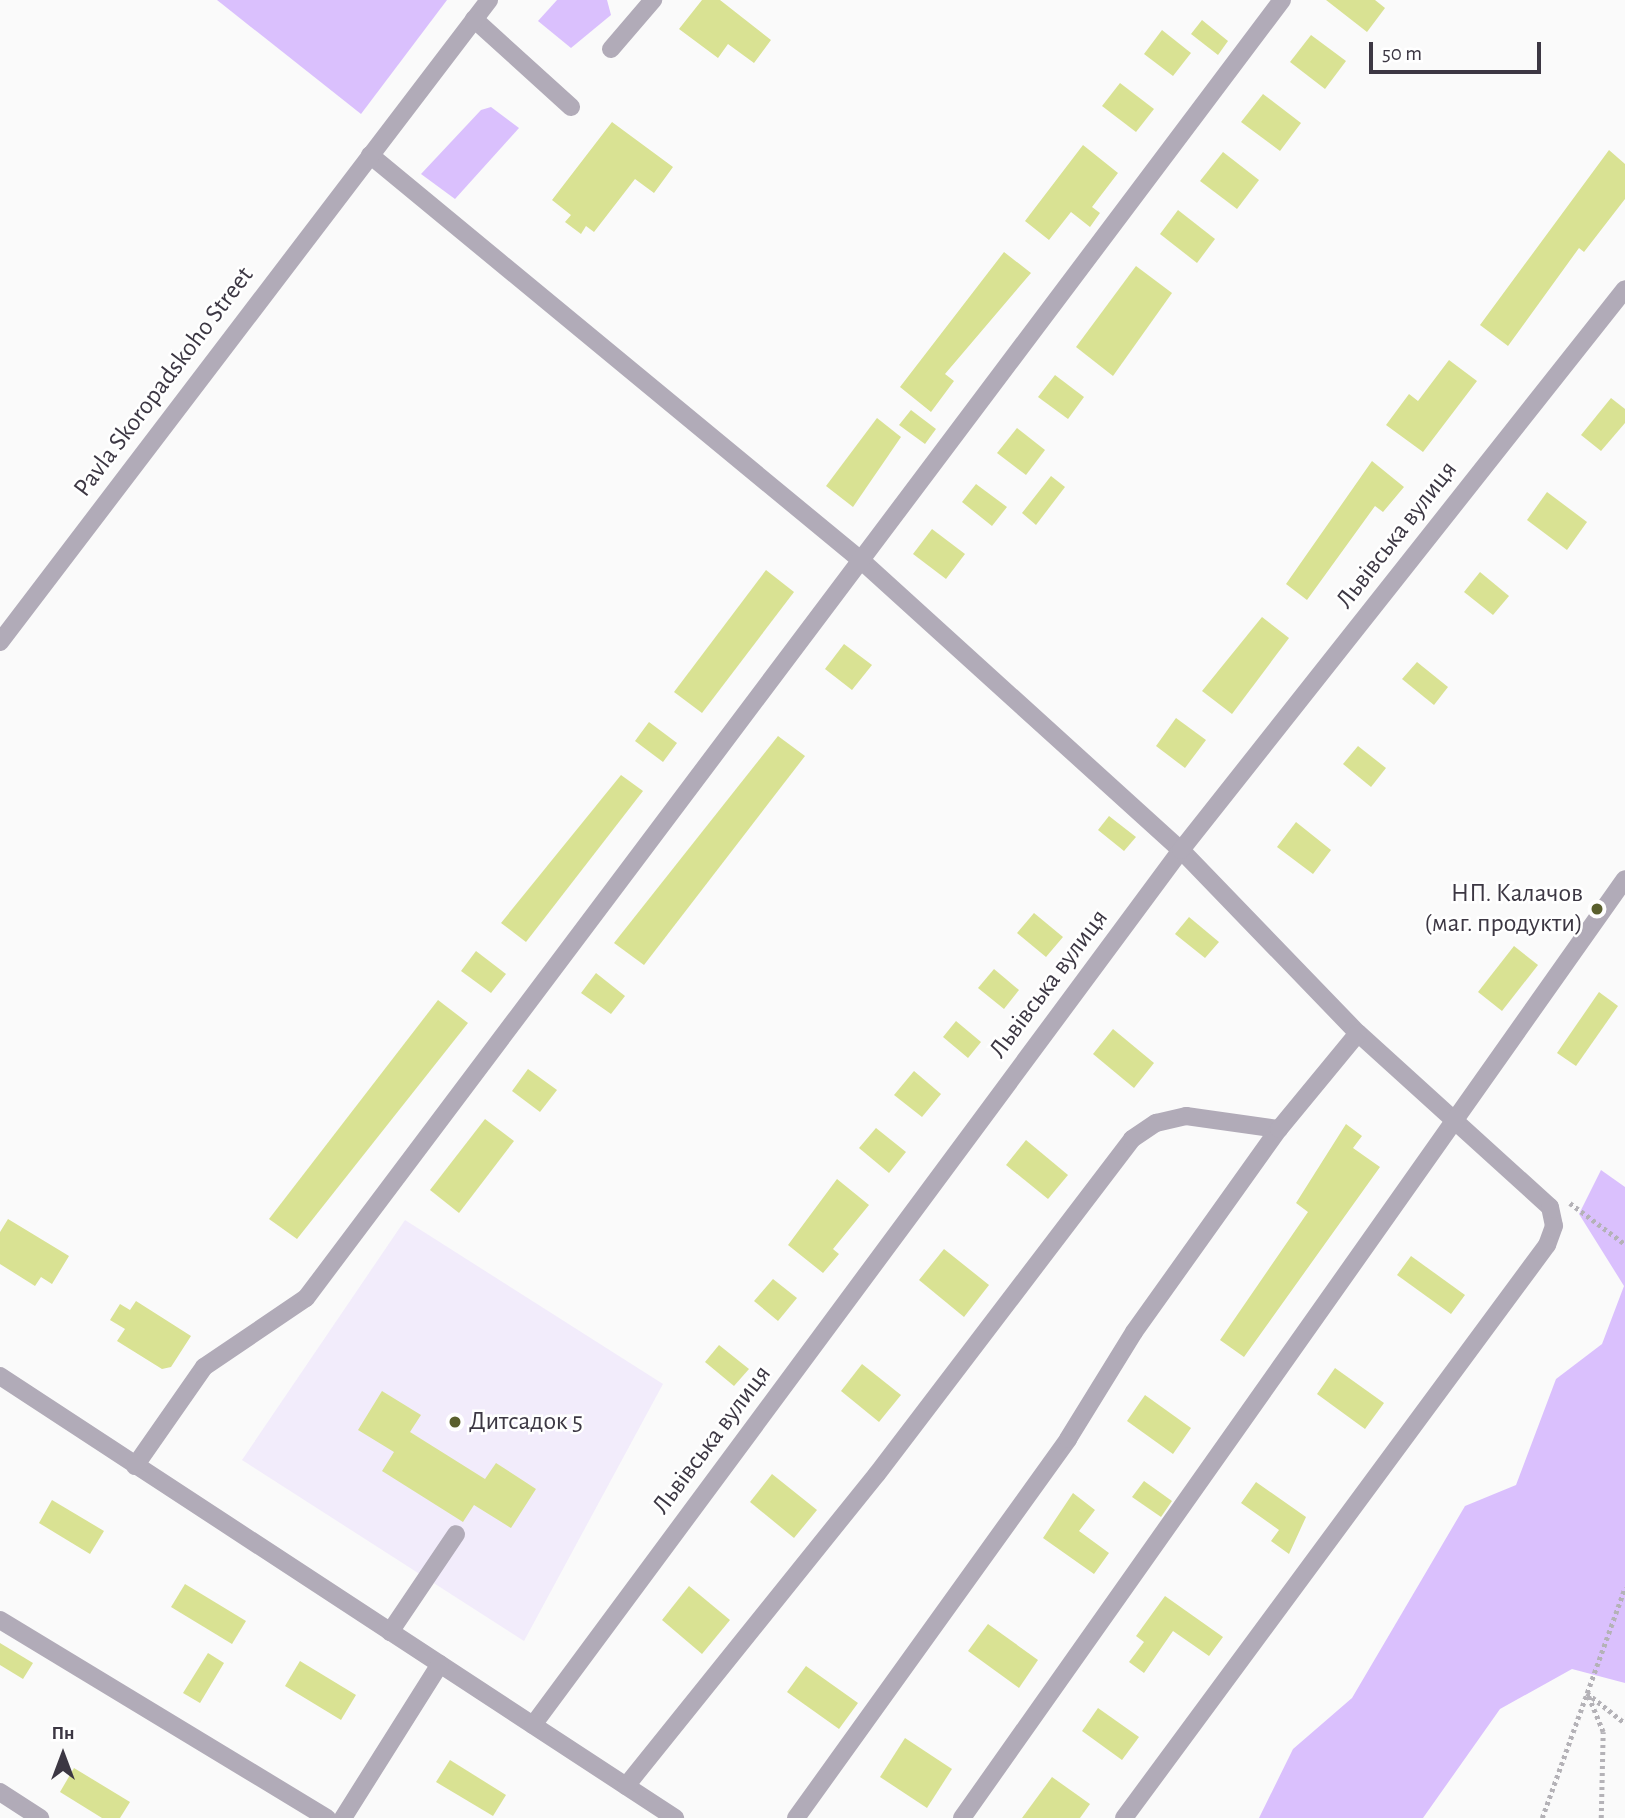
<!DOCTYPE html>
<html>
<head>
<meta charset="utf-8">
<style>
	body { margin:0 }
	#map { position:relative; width:1625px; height:1818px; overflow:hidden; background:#fafafa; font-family:"Alegreya Sans",sans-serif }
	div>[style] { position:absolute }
	.built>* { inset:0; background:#f2ecfb }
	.green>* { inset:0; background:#dac0fd }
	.building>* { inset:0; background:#d9e293 }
	.path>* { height:4.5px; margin-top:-2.25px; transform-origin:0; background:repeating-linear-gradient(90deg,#b4b2b7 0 3.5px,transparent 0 7px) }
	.minor>* { height:18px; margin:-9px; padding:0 9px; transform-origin:9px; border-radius:9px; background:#b1abb8 }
	.dots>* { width:19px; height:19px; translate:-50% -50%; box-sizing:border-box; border:4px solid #fff; border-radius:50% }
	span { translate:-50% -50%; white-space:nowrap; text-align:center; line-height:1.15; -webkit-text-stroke:5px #fff; paint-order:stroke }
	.street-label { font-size:26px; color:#3c3743 }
	.poi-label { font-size:26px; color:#3c3743 }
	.right { translate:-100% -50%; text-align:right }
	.left { translate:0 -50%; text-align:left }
	.north { position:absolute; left:28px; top:1720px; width:70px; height:70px; -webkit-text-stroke:5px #fff; paint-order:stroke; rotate:0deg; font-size:19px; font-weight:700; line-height:28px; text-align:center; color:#3c3743 }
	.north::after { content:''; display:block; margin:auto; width:24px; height:32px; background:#3c3743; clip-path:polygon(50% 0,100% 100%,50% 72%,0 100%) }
	.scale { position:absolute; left:1369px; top:42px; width:172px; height:32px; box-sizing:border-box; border:4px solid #3c3743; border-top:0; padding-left:9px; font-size:21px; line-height:24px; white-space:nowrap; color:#3c3743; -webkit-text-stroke:5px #fff; paint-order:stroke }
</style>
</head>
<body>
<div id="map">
	<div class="built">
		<i style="clip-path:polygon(405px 1220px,663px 1384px,524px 1641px,242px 1460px)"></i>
	</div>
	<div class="green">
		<i style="clip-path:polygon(217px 0,447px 0,361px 114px)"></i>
		<i style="clip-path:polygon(557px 0,607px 0,611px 15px,571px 48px,538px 21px)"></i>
		<i style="clip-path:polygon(491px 107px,519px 128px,455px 199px,421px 174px,481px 110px)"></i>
		<i style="clip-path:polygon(1601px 1170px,1625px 1187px,1625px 1683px,1572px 1669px,1500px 1709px,1423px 1818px,1259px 1818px,1293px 1749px,1352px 1698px,1465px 1506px,1516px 1485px,1556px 1379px,1602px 1344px,1624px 1286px,1579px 1214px)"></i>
	</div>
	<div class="building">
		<i style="clip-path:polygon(702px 0,720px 0,771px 40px,754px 63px,728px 44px,718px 58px,679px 29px)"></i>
		<i style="clip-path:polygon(1326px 0,1375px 0,1385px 8px,1367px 32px)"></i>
		<i style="clip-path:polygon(1202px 20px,1228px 41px,1218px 55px,1191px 34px)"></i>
		<i style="clip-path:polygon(1162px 30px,1191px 53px,1173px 76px,1144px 54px)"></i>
		<i style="clip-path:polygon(1311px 35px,1346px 61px,1325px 89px,1290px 62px)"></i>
		<i style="clip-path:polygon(1120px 83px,1154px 109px,1136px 132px,1102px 106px)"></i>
		<i style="clip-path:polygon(1263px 94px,1301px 123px,1280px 151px,1241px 122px)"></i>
		<i style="clip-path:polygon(612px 122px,673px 167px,654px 193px,635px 179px,594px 232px,586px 226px,581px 234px,565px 222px,571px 215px,552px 200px)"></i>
		<i style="clip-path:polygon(1083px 145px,1118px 173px,1092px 207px,1100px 213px,1090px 227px,1071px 212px,1049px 240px,1025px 221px)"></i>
		<i style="clip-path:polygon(1609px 150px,1625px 164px,1625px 199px,1584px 252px,1579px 248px,1508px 346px,1480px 325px)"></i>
		<i style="clip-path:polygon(1223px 152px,1259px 180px,1237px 209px,1200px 181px)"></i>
		<i style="clip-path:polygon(1178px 210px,1215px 239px,1197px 263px,1160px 234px)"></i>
		<i style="clip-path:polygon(1004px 252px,1031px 273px,945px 374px,954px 381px,931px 412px,900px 387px)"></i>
		<i style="clip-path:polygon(1136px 266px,1172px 293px,1113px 376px,1076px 347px)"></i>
		<i style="clip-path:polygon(1449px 360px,1477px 381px,1423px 452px,1386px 425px,1409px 394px,1418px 401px)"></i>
		<i style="clip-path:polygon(1055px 375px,1084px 397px,1068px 419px,1038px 397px)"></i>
		<i style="clip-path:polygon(1611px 398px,1625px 409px,1625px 423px,1601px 451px,1581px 435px)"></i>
		<i style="clip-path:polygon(911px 410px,936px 429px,925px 444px,899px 425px)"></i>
		<i style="clip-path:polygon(877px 418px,901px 437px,853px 507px,826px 486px)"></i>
		<i style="clip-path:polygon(1017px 428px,1045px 450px,1026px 475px,997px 453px)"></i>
		<i style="clip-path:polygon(1372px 461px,1404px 487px,1383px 512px,1375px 506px,1307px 600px,1286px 584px)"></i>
		<i style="clip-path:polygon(1051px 476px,1065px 487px,1036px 525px,1022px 513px)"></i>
		<i style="clip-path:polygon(976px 484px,1007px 507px,992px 526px,962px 502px)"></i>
		<i style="clip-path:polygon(1547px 492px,1587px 522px,1567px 550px,1527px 520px)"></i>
		<i style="clip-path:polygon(932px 529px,965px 554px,946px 579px,913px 554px)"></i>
		<i style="clip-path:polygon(766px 570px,794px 592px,702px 713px,674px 692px)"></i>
		<i style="clip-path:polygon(1480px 572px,1509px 596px,1493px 615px,1464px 592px)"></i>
		<i style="clip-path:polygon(1262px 617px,1289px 638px,1232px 714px,1202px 691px)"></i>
		<i style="clip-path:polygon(844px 644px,872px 665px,852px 690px,825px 669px)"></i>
		<i style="clip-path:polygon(1417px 662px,1448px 687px,1434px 705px,1402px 679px)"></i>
		<i style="clip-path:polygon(1176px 718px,1206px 740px,1185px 768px,1156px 746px)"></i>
		<i style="clip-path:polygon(649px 722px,677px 743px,663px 762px,635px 741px)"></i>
		<i style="clip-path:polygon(778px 736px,805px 756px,644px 965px,614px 943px)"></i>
		<i style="clip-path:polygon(1358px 746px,1386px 768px,1371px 787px,1343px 764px)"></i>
		<i style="clip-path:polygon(621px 775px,643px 791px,526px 942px,501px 923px)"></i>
		<i style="clip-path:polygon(1109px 816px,1136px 837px,1124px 851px,1098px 830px)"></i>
		<i style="clip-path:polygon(1296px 822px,1331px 850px,1313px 874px,1277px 847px)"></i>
		<i style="clip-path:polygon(1034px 913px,1063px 937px,1046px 957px,1017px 933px)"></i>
		<i style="clip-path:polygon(1189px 917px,1219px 942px,1205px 958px,1175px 934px)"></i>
		<i style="clip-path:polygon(1514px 946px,1538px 965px,1502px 1011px,1478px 992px)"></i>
		<i style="clip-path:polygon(476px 951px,506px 974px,491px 993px,461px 971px)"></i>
		<i style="clip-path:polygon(994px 969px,1019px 990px,1004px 1009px,978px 988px)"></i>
		<i style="clip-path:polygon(596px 973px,625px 996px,611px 1014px,581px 993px)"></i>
		<i style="clip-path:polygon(1599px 992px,1618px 1006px,1576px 1066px,1557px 1053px)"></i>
		<i style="clip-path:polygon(438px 1000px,468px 1023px,297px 1239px,269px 1219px)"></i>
		<i style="clip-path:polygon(956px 1021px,981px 1042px,968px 1058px,943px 1037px)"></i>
		<i style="clip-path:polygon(1113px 1029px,1154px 1063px,1134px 1088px,1093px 1054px)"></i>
		<i style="clip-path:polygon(528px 1069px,557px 1090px,540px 1112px,512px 1091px)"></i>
		<i style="clip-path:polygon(914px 1071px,941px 1094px,922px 1117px,894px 1095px)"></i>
		<i style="clip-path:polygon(485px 1119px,514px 1141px,459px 1213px,430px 1190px)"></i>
		<i style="clip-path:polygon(1346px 1124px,1362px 1136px,1353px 1148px,1380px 1167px,1244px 1357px,1220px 1340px,1308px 1212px,1296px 1203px)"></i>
		<i style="clip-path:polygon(876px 1128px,906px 1152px,889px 1173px,859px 1148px)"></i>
		<i style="clip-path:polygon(1026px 1140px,1068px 1175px,1048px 1199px,1006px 1165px)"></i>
		<i style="clip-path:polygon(837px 1179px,869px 1205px,833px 1249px,839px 1254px,823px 1273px,788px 1245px)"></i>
		<i style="clip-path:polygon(8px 1219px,69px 1256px,52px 1284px,41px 1277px,35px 1286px,0 1264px,0 1232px)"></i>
		<i style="clip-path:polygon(944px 1249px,989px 1285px,964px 1317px,919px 1280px)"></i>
		<i style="clip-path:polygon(1411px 1256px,1465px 1295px,1451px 1314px,1397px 1275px)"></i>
		<i style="clip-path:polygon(773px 1279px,797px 1298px,778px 1321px,754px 1301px)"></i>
		<i style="clip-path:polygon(136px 1301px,191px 1336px,171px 1367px,162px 1369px,117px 1341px,125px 1329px,110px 1320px,120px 1304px,130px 1310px)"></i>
		<i style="clip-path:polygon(719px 1345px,749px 1369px,734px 1386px,705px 1362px)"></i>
		<i style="clip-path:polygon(862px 1364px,901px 1395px,879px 1422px,841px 1391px)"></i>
		<i style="clip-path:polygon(1335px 1368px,1384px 1403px,1365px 1429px,1317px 1394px)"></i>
		<i style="clip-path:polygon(382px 1391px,421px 1415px,410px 1432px,485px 1479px,496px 1463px,536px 1489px,511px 1528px,474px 1505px,463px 1522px,382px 1471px,394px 1452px,358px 1430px)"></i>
		<i style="clip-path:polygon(1145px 1395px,1191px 1428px,1173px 1454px,1127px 1421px)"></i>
		<i style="clip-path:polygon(772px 1474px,817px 1510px,794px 1538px,750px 1502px)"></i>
		<i style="clip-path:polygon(1144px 1481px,1172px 1501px,1161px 1517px,1132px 1497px)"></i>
		<i style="clip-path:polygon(1256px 1482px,1306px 1517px,1289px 1554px,1271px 1541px,1279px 1530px,1241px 1503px)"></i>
		<i style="clip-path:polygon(1073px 1493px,1095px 1510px,1079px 1531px,1109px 1553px,1094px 1574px,1043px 1538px)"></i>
		<i style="clip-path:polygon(52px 1500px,104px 1531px,90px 1554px,39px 1523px)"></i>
		<i style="clip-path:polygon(185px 1584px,246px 1621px,232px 1644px,171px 1607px)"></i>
		<i style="clip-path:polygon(689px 1586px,730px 1620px,702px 1654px,662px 1620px)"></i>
		<i style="clip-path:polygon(1165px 1596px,1223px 1637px,1209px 1656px,1173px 1631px,1144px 1673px,1129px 1662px,1144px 1642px,1136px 1636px)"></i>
		<i style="clip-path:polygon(988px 1624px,1038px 1660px,1019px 1688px,968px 1651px)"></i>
		<i style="clip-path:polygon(0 1643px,33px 1663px,23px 1679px,0 1665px)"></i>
		<i style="clip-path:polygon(208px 1653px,224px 1663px,200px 1703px,183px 1693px)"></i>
		<i style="clip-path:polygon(300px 1661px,356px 1695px,341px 1720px,285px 1686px)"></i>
		<i style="clip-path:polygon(806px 1666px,858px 1703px,839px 1729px,787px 1692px)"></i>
		<i style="clip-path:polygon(1098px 1708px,1139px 1737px,1122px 1760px,1082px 1731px)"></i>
		<i style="clip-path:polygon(905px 1738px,952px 1769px,927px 1808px,880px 1777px)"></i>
		<i style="clip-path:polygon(450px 1760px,506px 1795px,493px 1816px,436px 1782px)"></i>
		<i style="clip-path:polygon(74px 1768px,130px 1802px,120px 1818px,102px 1818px,60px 1792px)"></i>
		<i style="clip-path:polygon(1052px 1777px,1090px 1804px,1080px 1818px,1022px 1818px)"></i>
	</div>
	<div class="path">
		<i style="left:1570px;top:1203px;width:69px;rotate:36.7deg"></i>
		<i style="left:1542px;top:1818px;width:245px;rotate:-70.2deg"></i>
		<i style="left:1601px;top:1818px;width:86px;rotate:-88.7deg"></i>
		<i style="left:1603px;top:1732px;width:42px;rotate:-112.3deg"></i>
		<i style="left:1587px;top:1693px;width:48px;rotate:38.3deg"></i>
	</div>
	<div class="minor">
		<i style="left:474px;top:19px;width:131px;rotate:42.2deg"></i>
		<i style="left:611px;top:49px;width:65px;rotate:-49.4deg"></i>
		<i style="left:370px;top:155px;width:639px;rotate:39.54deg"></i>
		<i style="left:863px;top:562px;width:429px;rotate:42.2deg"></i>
		<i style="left:1181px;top:850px;width:255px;rotate:46deg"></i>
		<i style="left:1358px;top:1033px;width:259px;rotate:42.2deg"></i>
		<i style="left:1550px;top:1207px;width:19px;rotate:78deg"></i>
		<i style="left:1554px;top:1226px;width:20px;rotate:110deg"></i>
		<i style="left:1547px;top:1245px;width:712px;rotate:126.44deg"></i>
		<i style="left:0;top:642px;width:807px;rotate:-52.7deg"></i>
		<i style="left:0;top:1376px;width:807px;rotate:33.22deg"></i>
		<i style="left:135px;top:1466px;width:121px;rotate:-55.1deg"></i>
		<i style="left:204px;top:1367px;width:123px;rotate:-34.1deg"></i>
		<i style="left:306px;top:1298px;width:1624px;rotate:-53.06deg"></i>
		<i style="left:0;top:1620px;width:382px;rotate:31.2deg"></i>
		<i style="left:390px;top:1632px;width:118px;rotate:-56deg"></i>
		<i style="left:533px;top:1725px;width:1089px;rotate:-53.48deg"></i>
		<i style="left:1181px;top:850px;width:715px;rotate:-51.64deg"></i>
		<i style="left:626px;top:1786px;width:400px;rotate:-51.2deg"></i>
		<i style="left:877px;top:1474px;width:421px;rotate:-52.7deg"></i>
		<i style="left:1132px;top:1139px;width:29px;rotate:-34deg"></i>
		<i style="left:1156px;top:1123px;width:31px;rotate:-13deg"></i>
		<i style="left:1186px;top:1116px;width:94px;rotate:8deg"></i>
		<i style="left:0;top:1792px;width:48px;rotate:33deg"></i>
		<i style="left:343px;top:1818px;width:182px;rotate:-57.8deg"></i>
		<i style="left:796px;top:1818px;width:467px;rotate:-54.3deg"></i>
		<i style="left:1068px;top:1439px;width:126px;rotate:-58.3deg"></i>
		<i style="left:1134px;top:1332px;width:249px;rotate:-54.5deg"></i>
		<i style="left:1279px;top:1129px;width:124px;rotate:-50.5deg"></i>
		<i style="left:962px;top:1818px;width:1149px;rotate:-54.78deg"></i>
	</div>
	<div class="dots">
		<i style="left:1597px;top:909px;background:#5a5f2d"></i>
		<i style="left:455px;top:1422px;background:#5a5f2d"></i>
	</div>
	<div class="street-label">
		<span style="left:164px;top:382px;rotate:-53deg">Pavla Skoropadskoho Street</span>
		<span style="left:1397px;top:535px;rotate:-52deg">Львівська вулиця</span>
		<span style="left:1049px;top:984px;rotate:-53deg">Львівська вулиця</span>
		<span style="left:712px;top:1440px;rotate:-53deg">Львівська вулиця</span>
	</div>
	<div class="poi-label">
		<span class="right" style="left:1583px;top:909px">НП. Калачов<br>(маг. продукти)</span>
		<span class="left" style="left:469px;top:1422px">Дитсадок 5</span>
	</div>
	<div class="north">Пн</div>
	<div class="scale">50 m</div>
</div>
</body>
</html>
